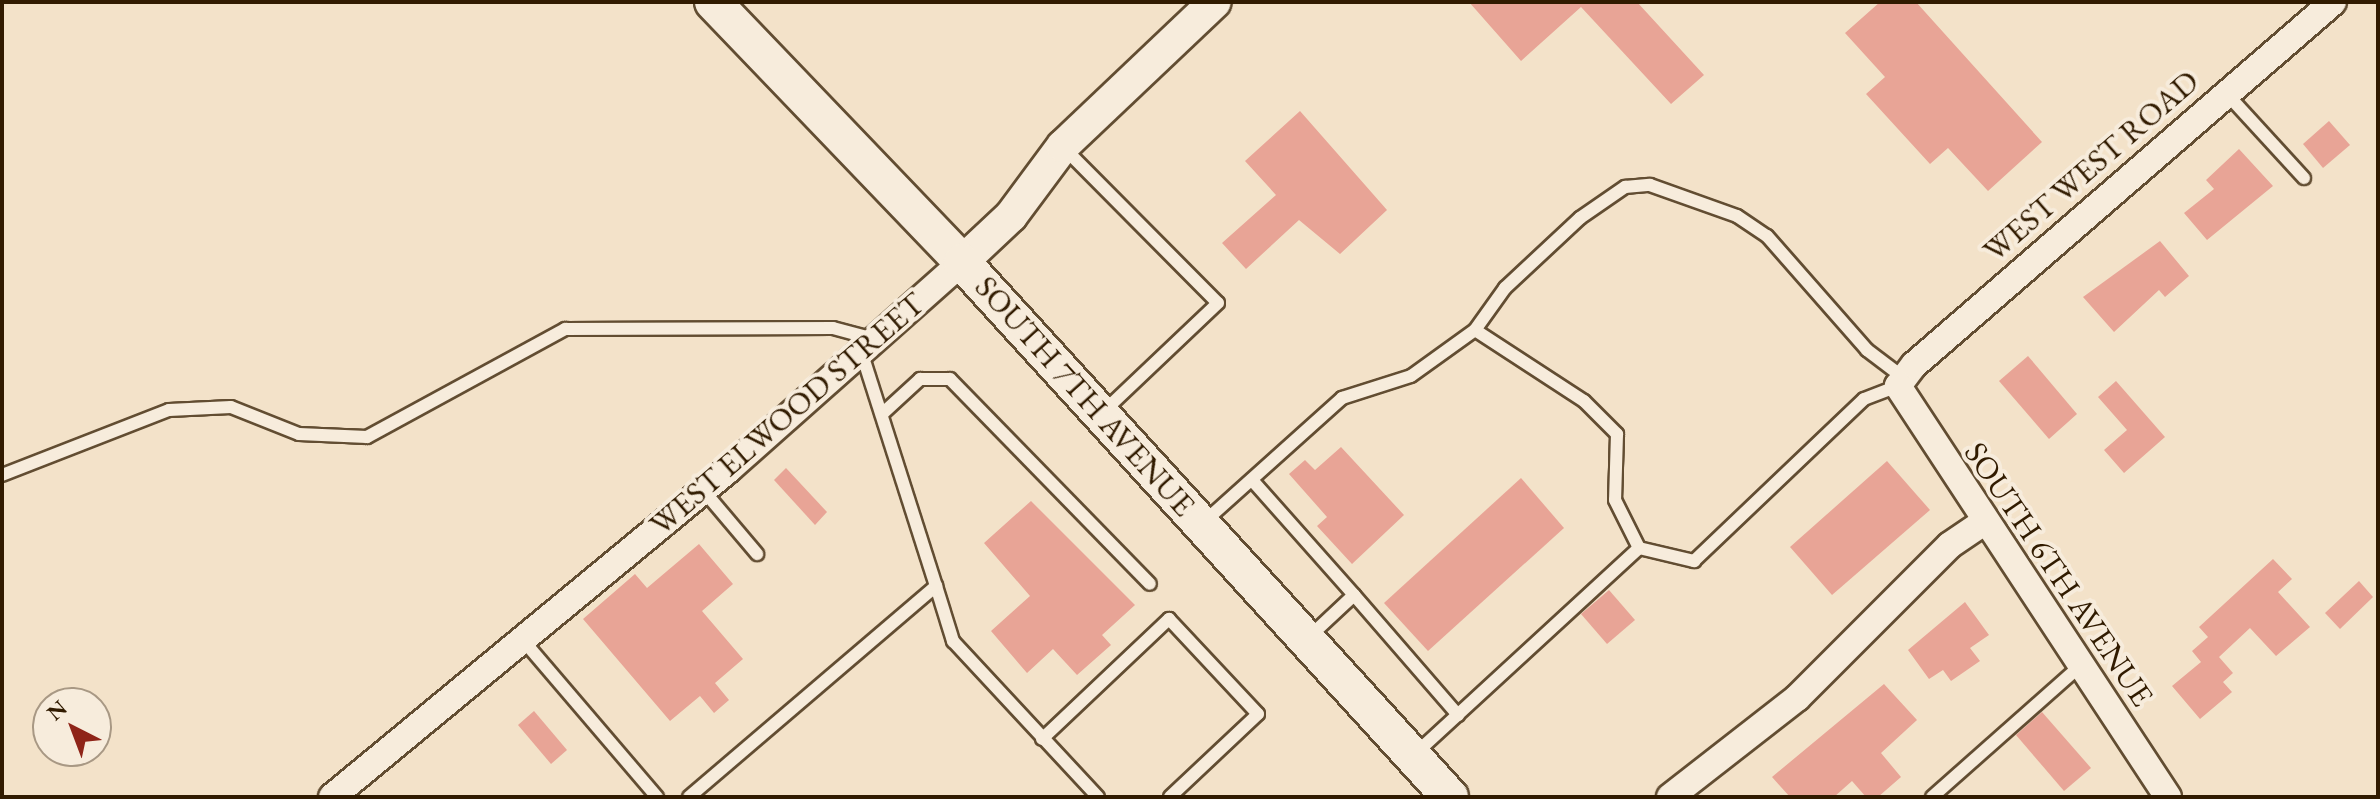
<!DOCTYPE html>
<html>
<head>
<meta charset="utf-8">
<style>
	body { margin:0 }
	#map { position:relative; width:2380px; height:799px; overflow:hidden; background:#f3e2c9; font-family:"EB Garamond",serif }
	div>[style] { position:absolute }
	.building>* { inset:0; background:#e8a496 }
	.roads { filter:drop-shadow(2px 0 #624d32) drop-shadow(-2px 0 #624d32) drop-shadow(0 2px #624d32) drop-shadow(0 -2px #624d32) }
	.service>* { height:12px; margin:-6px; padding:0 6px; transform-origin:6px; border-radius:6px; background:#f7ecdc }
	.minor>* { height:26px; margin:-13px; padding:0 13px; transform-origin:13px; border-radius:13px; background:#f7ecdc }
	.tertiary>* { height:32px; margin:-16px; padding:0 16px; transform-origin:16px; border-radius:16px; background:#f7ecdc }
	.secondary>* { height:36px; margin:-18px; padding:0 18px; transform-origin:18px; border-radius:18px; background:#f7ecdc }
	span { translate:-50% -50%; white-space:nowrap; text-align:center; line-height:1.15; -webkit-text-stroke:8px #f7ecdc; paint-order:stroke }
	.street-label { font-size:32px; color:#311b00 }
	.frame { position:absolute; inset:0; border:4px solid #311b00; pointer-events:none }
	.north { position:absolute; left:32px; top:687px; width:80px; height:80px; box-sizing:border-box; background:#f7ecdc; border:2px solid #a89884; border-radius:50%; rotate:318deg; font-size:22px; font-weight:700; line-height:32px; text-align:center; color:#311b00 }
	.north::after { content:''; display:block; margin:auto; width:28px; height:36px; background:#8f2418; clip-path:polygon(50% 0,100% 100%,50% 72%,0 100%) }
</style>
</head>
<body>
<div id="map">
	<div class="building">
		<i style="clip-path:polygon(1469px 2px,1637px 2px,1704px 75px,1671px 104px,1581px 7px,1521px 61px)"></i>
		<i style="clip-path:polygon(1880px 2px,1916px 2px,2042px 142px,1988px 191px,1948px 148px,1930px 164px,1866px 94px,1885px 77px,1845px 33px)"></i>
		<i style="clip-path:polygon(1300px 111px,1387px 210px,1340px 254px,1299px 220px,1246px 269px,1222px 243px,1276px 195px,1245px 161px)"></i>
		<i style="clip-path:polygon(2329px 121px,2350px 145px,2323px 168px,2303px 144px)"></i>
		<i style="clip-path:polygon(2239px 149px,2273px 186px,2207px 240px,2184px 213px,2214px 189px,2206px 180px)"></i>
		<i style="clip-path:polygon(2160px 241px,2189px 276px,2165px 297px,2159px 290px,2114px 332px,2083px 297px)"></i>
		<i style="clip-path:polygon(2028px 356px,2077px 414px,2049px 439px,1999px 381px)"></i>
		<i style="clip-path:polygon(2116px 381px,2165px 437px,2124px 473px,2104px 450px,2127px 430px,2098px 397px)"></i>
		<i style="clip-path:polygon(1341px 447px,1404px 515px,1352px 564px,1317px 526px,1327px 517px,1289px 474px,1305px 460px,1315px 470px)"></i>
		<i style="clip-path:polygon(1887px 461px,1930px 510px,1832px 595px,1790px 547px)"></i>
		<i style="clip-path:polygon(786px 468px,827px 512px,815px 525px,774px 480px)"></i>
		<i style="clip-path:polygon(1521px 478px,1564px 528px,1428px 651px,1384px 603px)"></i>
		<i style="clip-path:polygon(1031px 501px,1135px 605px,1102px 635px,1111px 645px,1077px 675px,1053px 649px,1027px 673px,991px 631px,1030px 596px,984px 543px)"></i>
		<i style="clip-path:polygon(699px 544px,733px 584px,702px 611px,743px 659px,715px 683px,729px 700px,714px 713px,700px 696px,670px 721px,583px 619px,635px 574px,647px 588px)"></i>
		<i style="clip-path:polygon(2273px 559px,2292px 579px,2278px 592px,2310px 627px,2276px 656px,2250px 628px,2219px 657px,2233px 673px,2223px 682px,2232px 692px,2200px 719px,2172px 686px,2201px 662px,2192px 651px,2208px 637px,2199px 627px)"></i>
		<i style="clip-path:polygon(2359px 581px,2373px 597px,2340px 629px,2325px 613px)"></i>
		<i style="clip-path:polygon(1609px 590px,1635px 620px,1607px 644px,1581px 614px)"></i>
		<i style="clip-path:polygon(1965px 602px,1989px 635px,1970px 648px,1980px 661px,1951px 681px,1943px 670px,1929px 679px,1908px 650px)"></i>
		<i style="clip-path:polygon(1884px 684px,1917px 720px,1881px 753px,1901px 777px,1878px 797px,1866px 797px,1852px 781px,1834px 797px,1790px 797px,1772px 777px)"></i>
		<i style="clip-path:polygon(534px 711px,567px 750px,551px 764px,518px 725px)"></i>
		<i style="clip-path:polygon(2042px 712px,2091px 768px,2064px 791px,2016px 735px)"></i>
	</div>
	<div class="roads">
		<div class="service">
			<i style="left:2227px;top:94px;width:114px;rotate:47.5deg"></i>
			<i style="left:1064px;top:148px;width:218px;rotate:45.2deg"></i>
			<i style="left:1218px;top:303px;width:158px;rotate:136.5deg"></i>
			<i style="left:1475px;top:330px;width:52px;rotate:-54.5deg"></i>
			<i style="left:1505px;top:288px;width:103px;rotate:-43deg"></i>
			<i style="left:1580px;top:218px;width:55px;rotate:-34.6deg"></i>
			<i style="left:1625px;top:187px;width:25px;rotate:-5deg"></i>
			<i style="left:1650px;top:185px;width:92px;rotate:19.6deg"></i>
			<i style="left:1737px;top:216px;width:36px;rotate:34deg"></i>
			<i style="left:1767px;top:236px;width:152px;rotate:48.7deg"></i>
			<i style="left:1867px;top:350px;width:46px;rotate:37.1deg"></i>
			<i style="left:882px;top:414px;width:52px;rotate:-42.6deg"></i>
			<i style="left:920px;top:379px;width:30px"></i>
			<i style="left:950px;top:379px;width:286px;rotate:45.7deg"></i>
			<i style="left:2px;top:475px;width:179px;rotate:-21.3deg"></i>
			<i style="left:169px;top:410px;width:62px;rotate:-2.8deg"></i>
			<i style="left:231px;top:407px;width:73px;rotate:21.7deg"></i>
			<i style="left:299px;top:434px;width:68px;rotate:2.5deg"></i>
			<i style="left:367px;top:437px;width:226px;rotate:-28.6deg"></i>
			<i style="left:565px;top:329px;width:268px;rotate:-0.2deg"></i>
			<i style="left:833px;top:328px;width:42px;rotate:15deg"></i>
			<i style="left:1252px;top:480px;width:154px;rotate:48.4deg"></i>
			<i style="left:1354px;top:595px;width:62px;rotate:137deg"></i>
			<i style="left:703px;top:490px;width:84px;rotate:49.8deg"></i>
			<i style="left:1204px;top:522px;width:186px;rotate:-41.9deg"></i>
			<i style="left:1342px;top:398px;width:72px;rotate:-17.7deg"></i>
			<i style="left:1411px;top:376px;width:79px;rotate:-35.7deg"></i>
			<i style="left:1475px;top:330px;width:130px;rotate:33.1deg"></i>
			<i style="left:1584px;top:401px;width:47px;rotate:45deg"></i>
			<i style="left:1617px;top:434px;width:66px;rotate:91.7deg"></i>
			<i style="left:1615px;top:500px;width:54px;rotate:63.4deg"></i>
			<i style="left:1639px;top:548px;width:303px;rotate:137.4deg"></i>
			<i style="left:1639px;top:548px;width:57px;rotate:13.3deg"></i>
			<i style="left:1694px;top:561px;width:235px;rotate:-43.6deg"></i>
			<i style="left:1864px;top:399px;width:36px;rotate:-21deg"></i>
			<i style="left:936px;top:586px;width:58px;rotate:72.8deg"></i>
			<i style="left:953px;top:641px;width:213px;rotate:47.1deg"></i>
			<i style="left:1354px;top:595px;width:159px;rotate:49.1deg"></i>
			<i style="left:522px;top:639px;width:208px;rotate:49.5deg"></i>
			<i style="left:1042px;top:739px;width:175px;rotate:-43.4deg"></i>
			<i style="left:1169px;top:619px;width:130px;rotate:46.9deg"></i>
			<i style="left:1258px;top:714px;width:121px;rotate:136.7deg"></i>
			<i style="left:689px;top:797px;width:325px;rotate:-40.5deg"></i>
			<i style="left:936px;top:586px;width:247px;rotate:-107.7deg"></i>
			<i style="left:1932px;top:797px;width:198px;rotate:-41.5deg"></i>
		</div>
		<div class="minor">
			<i style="left:332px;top:797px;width:514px;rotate:-39.55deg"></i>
			<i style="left:728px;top:470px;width:313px;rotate:-41.6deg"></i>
			<i style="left:1670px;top:797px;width:161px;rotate:-37.9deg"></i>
			<i style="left:1797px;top:698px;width:216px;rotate:-45deg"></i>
			<i style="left:1950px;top:545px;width:41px;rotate:-34.1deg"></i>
			<i style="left:2168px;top:797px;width:492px;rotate:-123.3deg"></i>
			<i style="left:1898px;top:386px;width:26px;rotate:-53deg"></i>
			<i style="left:1914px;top:365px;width:554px;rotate:-40.9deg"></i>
		</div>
		<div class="tertiary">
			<i style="left:962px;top:262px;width:67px;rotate:-43.2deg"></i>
			<i style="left:1011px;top:216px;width:87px;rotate:-53.4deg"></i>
			<i style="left:1063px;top:146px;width:209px;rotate:-43.5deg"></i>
		</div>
		<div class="secondary">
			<i style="left:713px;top:2px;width:360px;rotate:46.2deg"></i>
			<i style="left:962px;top:262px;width:724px;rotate:47.63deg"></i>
		</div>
	</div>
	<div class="street-label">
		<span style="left:2091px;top:166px;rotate:-41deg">WEST WEST ROAD</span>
		<span style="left:1085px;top:396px;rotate:48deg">SOUTH 7TH AVENUE</span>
		<span style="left:787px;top:414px;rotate:-41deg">WEST ELWOOD STREET</span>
		<span style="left:2059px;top:574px;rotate:56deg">SOUTH 6TH AVENUE</span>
	</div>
	<div class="frame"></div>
	<div class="north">N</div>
</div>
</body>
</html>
